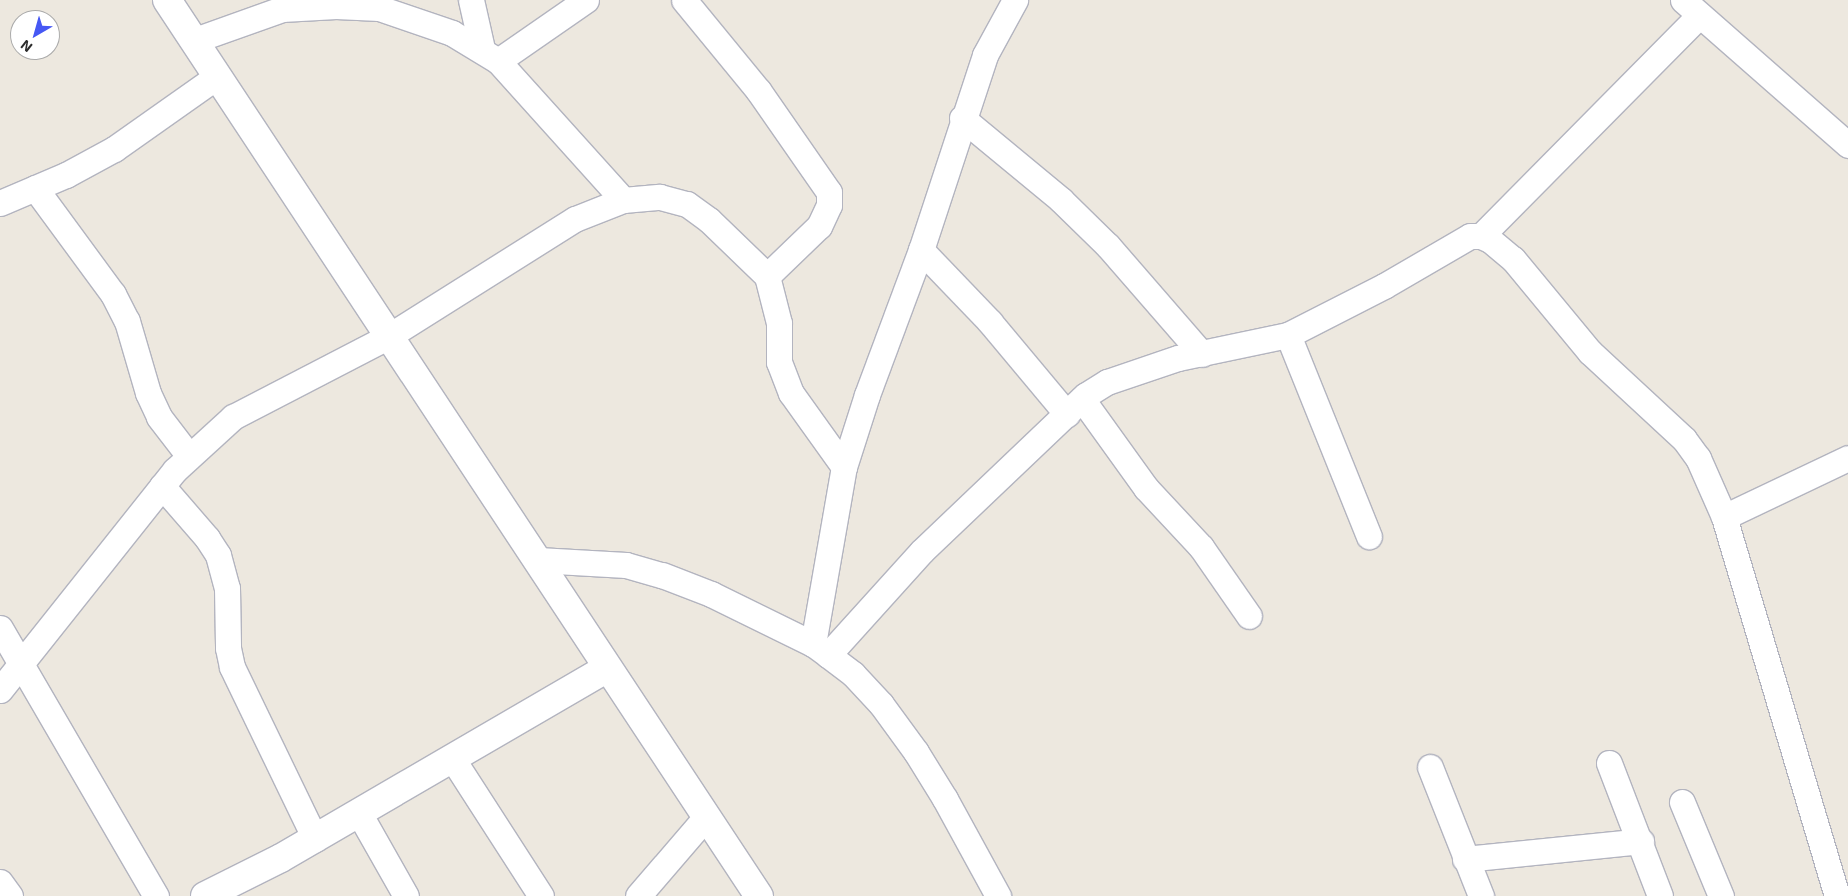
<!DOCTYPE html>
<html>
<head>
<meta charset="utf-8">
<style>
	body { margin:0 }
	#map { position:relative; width:1848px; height:896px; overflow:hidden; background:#ede8df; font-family:"Exo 2",sans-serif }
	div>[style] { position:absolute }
	.roads { filter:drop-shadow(1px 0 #b3b4bf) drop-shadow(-1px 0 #b3b4bf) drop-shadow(0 1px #b3b4bf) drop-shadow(0 -1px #b3b4bf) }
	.minor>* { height:25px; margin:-12.5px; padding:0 12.5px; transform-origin:12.5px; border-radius:12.5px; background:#fff }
	.tertiary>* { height:28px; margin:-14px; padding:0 14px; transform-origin:14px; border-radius:14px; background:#fff }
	span { translate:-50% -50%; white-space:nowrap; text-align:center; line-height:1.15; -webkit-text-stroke:4px #fff; paint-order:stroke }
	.north { position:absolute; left:10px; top:10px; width:50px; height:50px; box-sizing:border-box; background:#fff; border:1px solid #ababab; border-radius:50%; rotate:218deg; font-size:14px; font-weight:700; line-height:20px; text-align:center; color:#2c2c2c }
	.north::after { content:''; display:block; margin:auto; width:18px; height:22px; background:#4658f4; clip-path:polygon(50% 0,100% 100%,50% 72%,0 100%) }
</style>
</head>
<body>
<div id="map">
	<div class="roads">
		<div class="minor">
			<i style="left:471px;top:0;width:50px;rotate:77.3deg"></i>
			<i style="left:684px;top:0;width:117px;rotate:50.6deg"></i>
			<i style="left:758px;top:90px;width:124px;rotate:55.2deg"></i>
			<i style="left:829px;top:192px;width:13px;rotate:90deg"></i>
			<i style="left:829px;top:205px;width:23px;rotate:115deg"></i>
			<i style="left:819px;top:226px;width:72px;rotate:136.1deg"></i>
			<i style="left:1683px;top:0;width:220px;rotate:41.3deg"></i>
			<i style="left:195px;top:40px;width:92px;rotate:-19.6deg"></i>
			<i style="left:282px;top:9px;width:54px;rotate:-3.2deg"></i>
			<i style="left:336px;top:6px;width:43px;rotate:2.7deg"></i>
			<i style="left:379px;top:8px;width:77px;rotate:18.9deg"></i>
			<i style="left:452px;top:33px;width:54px;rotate:31.3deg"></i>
			<i style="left:498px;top:61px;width:187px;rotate:48deg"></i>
			<i style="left:498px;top:61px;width:107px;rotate:-34.7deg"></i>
			<i style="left:962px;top:118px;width:129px;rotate:39.6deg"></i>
			<i style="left:1061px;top:200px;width:66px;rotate:44.4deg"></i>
			<i style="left:1108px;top:246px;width:143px;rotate:49deg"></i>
			<i style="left:35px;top:188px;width:132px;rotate:53.7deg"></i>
			<i style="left:113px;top:294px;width:30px;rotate:63deg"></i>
			<i style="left:127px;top:321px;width:75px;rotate:73.7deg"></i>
			<i style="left:148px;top:393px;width:26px;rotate:65deg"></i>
			<i style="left:159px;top:417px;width:49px;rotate:52.4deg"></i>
			<i style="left:0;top:203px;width:72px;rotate:-23deg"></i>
			<i style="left:66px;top:175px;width:55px;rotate:-28.4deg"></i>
			<i style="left:114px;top:149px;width:125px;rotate:-35.2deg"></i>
			<i style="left:1481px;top:236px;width:310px;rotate:-45.3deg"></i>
			<i style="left:921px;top:250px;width:100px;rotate:46.2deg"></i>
			<i style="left:990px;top:322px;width:120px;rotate:50.1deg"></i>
			<i style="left:1288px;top:335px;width:217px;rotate:68.1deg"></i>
			<i style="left:1082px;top:399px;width:110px;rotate:54.3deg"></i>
			<i style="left:1146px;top:488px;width:81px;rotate:47deg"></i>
			<i style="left:1201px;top:547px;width:84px;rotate:55.2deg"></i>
			<i style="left:162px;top:486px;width:69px;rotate:49.1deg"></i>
			<i style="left:207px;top:538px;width:20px;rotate:57deg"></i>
			<i style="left:218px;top:555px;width:34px;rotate:75deg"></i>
			<i style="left:227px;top:588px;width:60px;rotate:89deg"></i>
			<i style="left:228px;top:648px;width:19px;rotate:78deg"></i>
			<i style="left:232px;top:667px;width:191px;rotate:64.2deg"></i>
			<i style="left:1724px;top:517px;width:395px;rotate:73.4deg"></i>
			<i style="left:538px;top:560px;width:88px;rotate:3.3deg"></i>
			<i style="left:626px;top:565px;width:37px;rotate:16deg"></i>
			<i style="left:662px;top:575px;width:53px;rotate:21.2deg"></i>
			<i style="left:711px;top:594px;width:114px;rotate:26.1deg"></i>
			<i style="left:813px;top:644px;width:19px;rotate:36deg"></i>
			<i style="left:828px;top:655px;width:31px;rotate:37deg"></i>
			<i style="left:853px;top:674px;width:41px;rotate:47deg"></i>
			<i style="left:881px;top:704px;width:59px;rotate:53.9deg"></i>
			<i style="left:916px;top:752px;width:55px;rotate:58.3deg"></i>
			<i style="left:945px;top:799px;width:111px;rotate:61.3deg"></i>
			<i style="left:0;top:628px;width:310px;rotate:59.8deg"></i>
			<i style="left:813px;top:644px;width:180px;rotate:-80.1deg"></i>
			<i style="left:844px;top:467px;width:76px;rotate:-72.3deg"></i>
			<i style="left:867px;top:395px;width:155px;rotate:-69.6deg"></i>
			<i style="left:921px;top:250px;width:205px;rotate:-71.8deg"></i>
			<i style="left:985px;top:55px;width:63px;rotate:-61.4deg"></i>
			<i style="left:828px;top:655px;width:140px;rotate:-47.9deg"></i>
			<i style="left:922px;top:551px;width:226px;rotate:-43.6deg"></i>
			<i style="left:1086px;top:395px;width:25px;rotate:-32deg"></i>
			<i style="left:1107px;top:382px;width:75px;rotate:-18.7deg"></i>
			<i style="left:1178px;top:358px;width:112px;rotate:-11.8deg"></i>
			<i style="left:1288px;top:335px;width:108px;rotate:-27deg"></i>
			<i style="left:1384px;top:286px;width:99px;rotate:-30.2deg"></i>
			<i style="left:1470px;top:236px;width:11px"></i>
			<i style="left:1481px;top:236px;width:10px;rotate:24deg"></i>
			<i style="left:1490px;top:240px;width:30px;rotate:40deg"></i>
			<i style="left:1513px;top:259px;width:121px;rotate:50.4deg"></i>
			<i style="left:1590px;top:352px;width:128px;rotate:42.8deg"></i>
			<i style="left:1684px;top:439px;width:24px;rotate:54deg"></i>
			<i style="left:1698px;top:458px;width:64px;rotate:66.2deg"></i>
			<i style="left:1724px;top:517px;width:137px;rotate:-25.4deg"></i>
			<i style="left:0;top:690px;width:281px;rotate:-51.5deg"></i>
			<i style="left:175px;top:470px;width:79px;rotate:-42.4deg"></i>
			<i style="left:233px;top:417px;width:176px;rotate:-27.4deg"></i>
			<i style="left:389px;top:336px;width:220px;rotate:-32.2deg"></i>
			<i style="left:575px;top:219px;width:52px;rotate:-21.6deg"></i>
			<i style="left:623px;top:200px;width:37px;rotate:-5deg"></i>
			<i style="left:660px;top:197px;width:28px;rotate:15deg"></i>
			<i style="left:687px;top:204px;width:27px;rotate:36deg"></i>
			<i style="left:709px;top:220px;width:81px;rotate:44deg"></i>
			<i style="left:767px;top:276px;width:49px;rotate:75.7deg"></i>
			<i style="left:779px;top:323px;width:39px;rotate:90deg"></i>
			<i style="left:779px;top:362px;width:33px;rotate:69deg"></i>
			<i style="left:791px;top:393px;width:91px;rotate:54.4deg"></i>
			<i style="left:452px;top:758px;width:164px;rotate:57.2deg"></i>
			<i style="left:1609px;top:763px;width:142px;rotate:69deg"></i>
			<i style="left:1430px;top:767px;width:139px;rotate:68.4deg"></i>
			<i style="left:1682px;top:802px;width:102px;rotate:67.5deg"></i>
			<i style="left:359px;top:813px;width:95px;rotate:60.5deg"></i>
			<i style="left:1465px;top:859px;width:177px;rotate:-5.8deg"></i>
			<i style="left:0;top:882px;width:17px;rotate:54deg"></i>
			<i style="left:638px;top:896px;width:104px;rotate:-49.3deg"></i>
		</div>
		<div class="tertiary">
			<i style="left:167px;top:0;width:1074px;rotate:56.55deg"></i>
			<i style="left:205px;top:896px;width:85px;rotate:-26.6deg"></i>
			<i style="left:281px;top:858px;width:377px;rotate:-30.2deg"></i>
		</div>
	</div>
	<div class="north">N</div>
</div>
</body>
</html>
